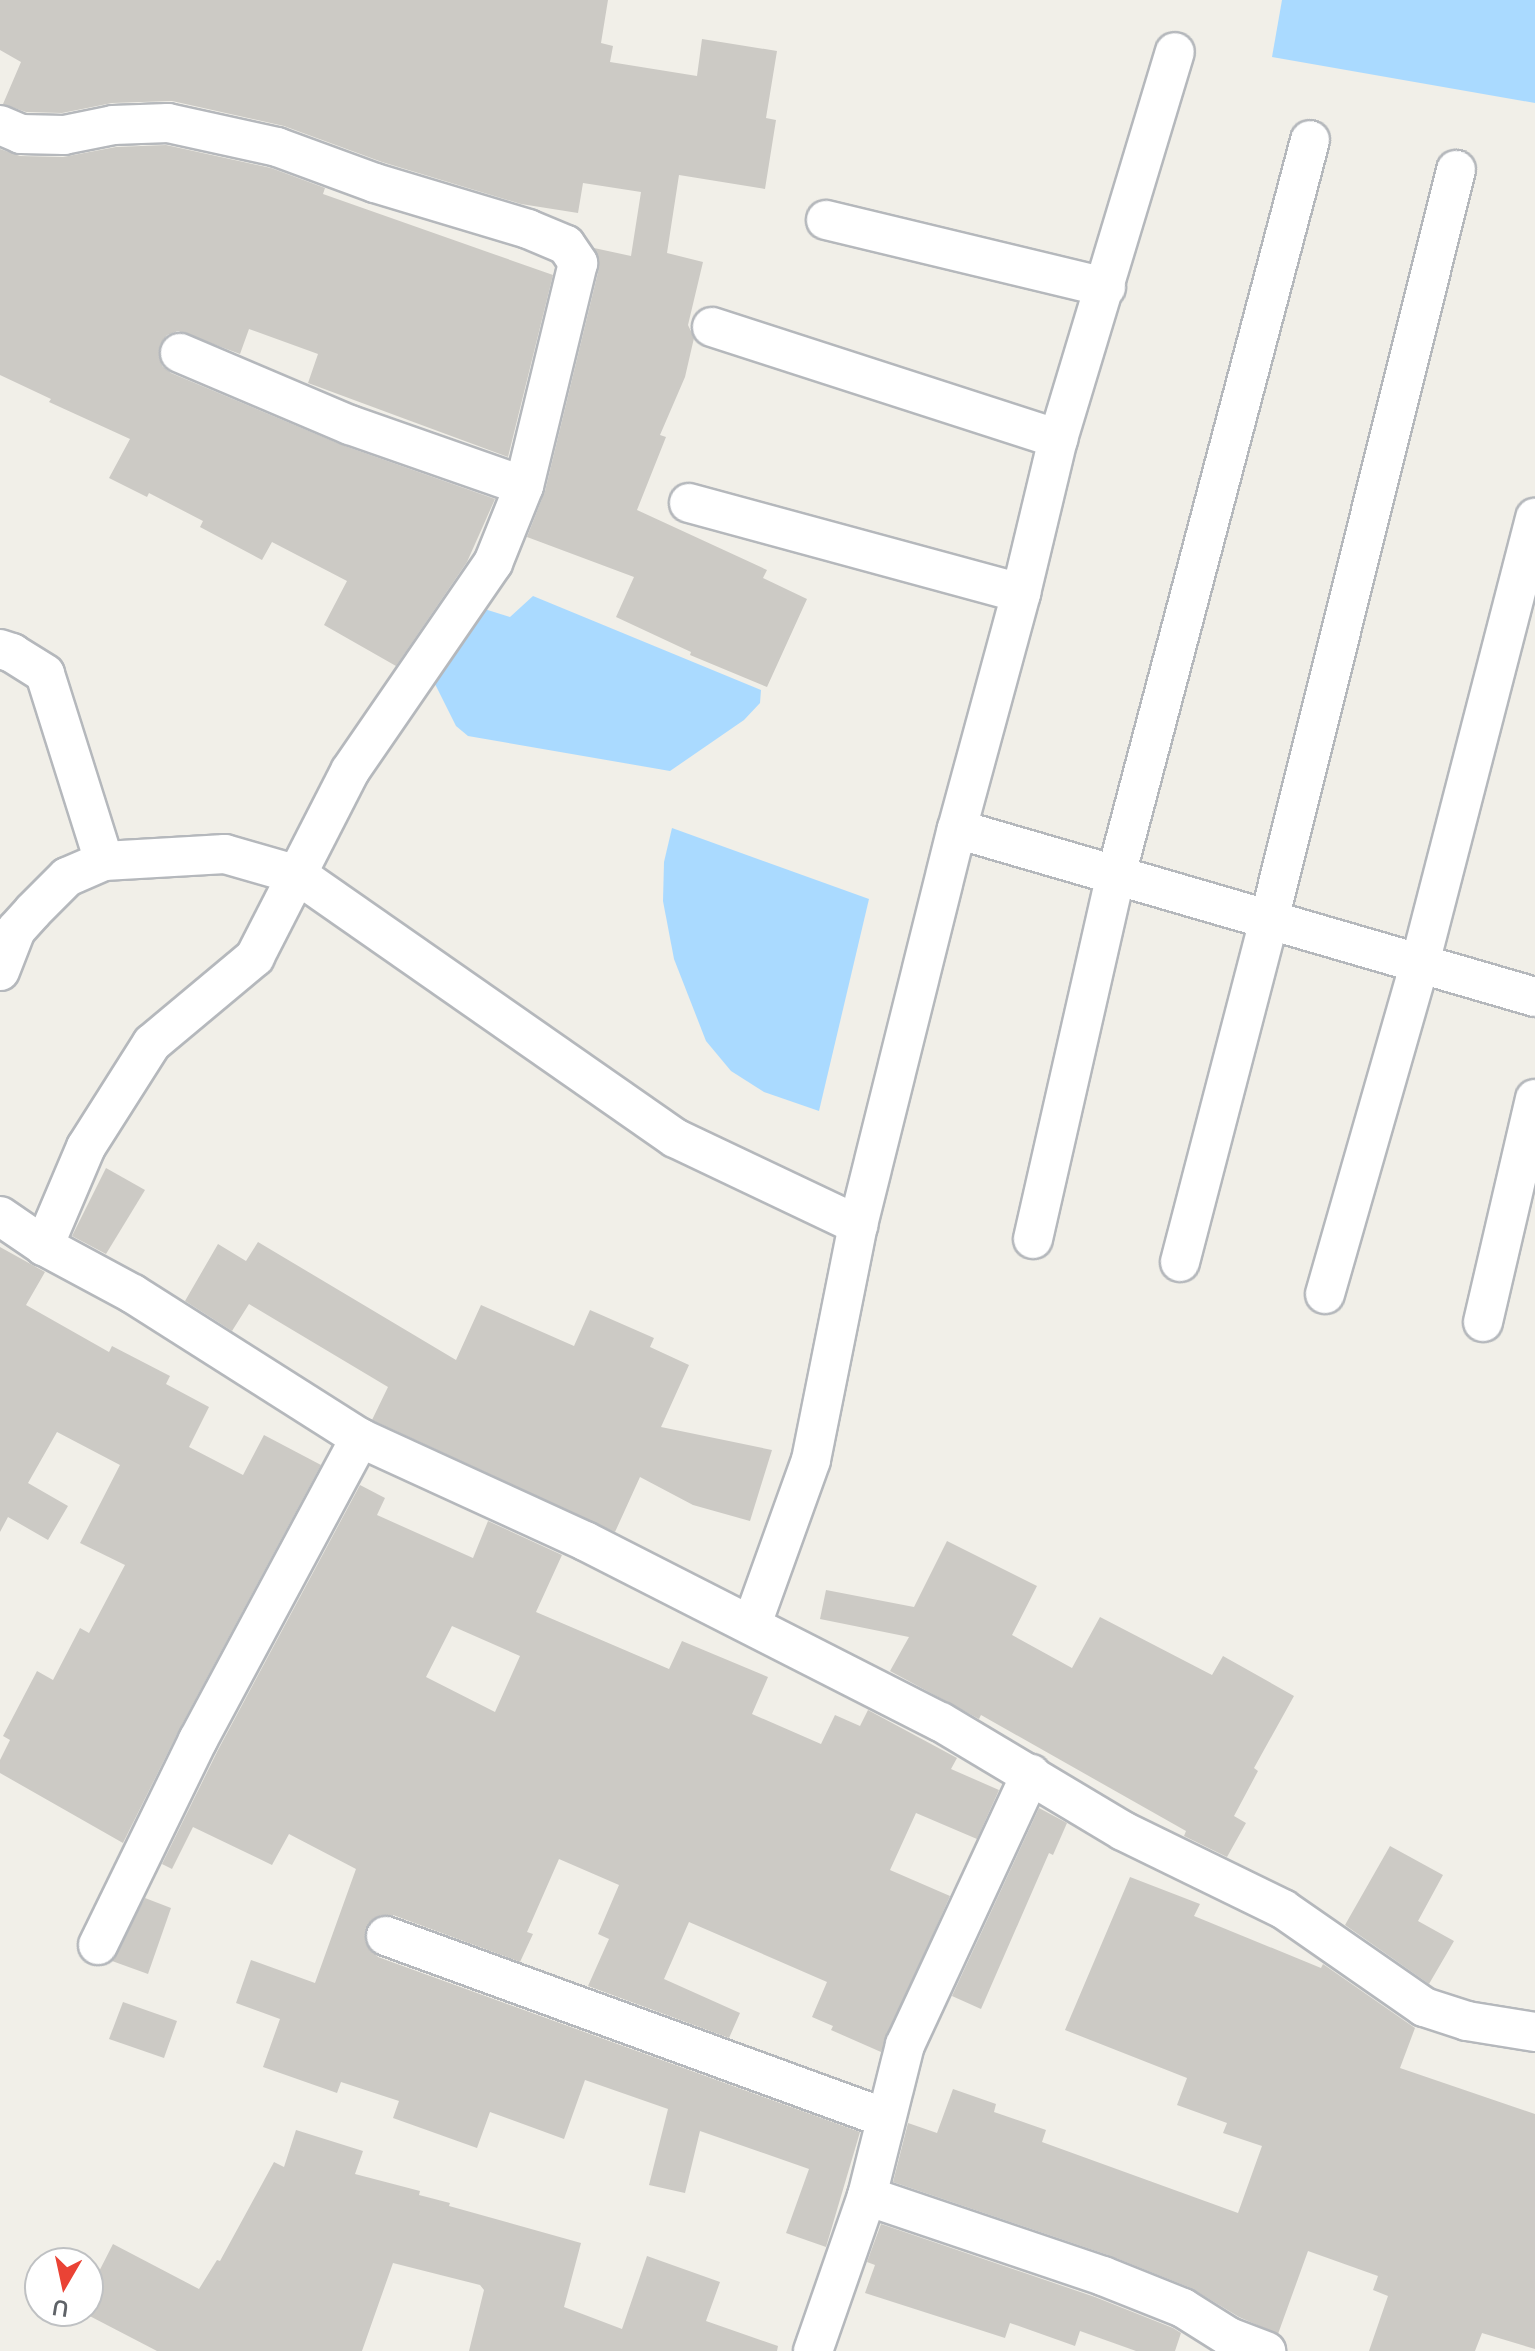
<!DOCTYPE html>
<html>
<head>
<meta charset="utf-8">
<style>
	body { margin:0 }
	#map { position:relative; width:1535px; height:2351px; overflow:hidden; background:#f1efe8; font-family:Mulish,sans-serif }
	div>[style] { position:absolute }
	.water>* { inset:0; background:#aadaff }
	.building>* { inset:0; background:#cccac5 }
	.roads { filter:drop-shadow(2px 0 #b5b8bc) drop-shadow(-2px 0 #b5b8bc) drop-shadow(0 2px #b5b8bc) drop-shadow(0 -2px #b5b8bc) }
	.minor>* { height:38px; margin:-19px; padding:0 19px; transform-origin:19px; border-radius:19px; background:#fff }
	span { translate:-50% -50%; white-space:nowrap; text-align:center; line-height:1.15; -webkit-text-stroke:6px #fff; paint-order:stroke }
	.north { position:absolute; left:24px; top:2247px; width:80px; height:80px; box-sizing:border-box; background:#fff; border:2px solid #bfc1c3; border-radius:50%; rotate:189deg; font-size:22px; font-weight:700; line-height:32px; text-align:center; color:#5f6368 }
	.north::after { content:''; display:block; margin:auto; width:28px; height:36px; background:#ea4335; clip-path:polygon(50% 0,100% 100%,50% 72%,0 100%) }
</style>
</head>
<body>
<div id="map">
	<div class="water">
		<i style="clip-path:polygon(1282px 0,1535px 0,1535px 103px,1272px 57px)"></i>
		<i style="clip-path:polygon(533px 596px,761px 690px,760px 703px,744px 720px,670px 771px,468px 736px,456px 726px,431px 676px,478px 607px,510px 617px)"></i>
		<i style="clip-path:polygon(672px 828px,869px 899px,819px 1111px,764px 1092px,731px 1071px,706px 1041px,674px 959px,663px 901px,664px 862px)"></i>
	</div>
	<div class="building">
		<i style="clip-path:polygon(0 0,608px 0,601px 43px,613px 46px,610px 62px,697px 76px,702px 39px,777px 51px,766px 118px,776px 120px,765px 189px,679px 175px,667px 253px,703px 262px,688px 325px,694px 338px,685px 377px,660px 435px,666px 437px,637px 510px,767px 570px,763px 578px,807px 599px,767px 687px,690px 655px,691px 652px,616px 617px,634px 577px,527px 537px,545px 491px,599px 268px,594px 248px,631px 256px,641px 192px,583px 183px,578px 213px,521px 204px,382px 162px,284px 126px,172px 101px,112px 103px,62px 113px,26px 112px,3px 104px,21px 62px,0 50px)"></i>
		<i style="clip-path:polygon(166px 145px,271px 168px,325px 188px,323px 194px,553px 275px,508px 457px,308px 383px,318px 354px,249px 329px,240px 354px,178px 331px,167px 335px,160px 345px,162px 366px,171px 373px,342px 445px,495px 499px,467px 562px,396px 666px,324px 625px,347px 581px,272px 542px,262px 560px,200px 527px,203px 521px,149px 493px,147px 497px,109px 478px,130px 439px,49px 402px,51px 399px,0 375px,0 149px,20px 156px,63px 157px,116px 147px)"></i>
		<i style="clip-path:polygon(106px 1168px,145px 1190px,106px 1254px,72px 1236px)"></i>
		<i style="clip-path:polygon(258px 1242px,456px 1360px,481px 1305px,574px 1346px,590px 1310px,654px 1338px,650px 1347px,689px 1365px,661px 1427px,772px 1450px,750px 1521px,693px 1505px,640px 1477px,615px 1532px,372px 1420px,388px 1387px,249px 1304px,232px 1331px,185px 1301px,218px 1244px,246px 1261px)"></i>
		<i style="clip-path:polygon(0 1247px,45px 1272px,26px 1305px,109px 1352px,112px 1346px,170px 1376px,166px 1384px,209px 1407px,189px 1447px,243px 1475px,264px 1435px,321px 1465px,179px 1730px,123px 1843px,0 1773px,0 1760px,10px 1740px,3px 1736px,37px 1671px,53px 1680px,80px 1628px,89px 1633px,125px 1565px,80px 1543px,120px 1465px,57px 1432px,28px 1483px,68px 1506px,48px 1540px,8px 1517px,0 1532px)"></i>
		<i style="clip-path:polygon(evenodd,360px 1485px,385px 1498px,377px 1515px,473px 1558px,488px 1521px,562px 1555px,536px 1612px,669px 1669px,682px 1641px,768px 1677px,752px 1714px,821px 1744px,835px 1715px,860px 1726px,868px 1710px,957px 1758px,951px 1769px,999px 1790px,977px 1839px,916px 1813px,890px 1870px,950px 1896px,881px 2052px,831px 2030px,833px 2026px,812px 2017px,827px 1982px,689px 1922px,664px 1979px,740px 2013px,729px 2038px,588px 1986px,609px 1939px,598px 1934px,619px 1885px,559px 1859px,527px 1932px,533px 1934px,520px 1962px,393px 1915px,381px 1915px,366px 1928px,365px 1941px,378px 1957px,860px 2132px,826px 2247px,786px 2233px,809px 2169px,700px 2131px,685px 2193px,649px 2185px,668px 2109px,585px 2080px,564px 2139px,490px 2112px,477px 2148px,393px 2118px,399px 2101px,341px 2082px,337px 2093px,263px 2067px,280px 2019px,236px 2003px,251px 1960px,315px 1983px,356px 1869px,289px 1834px,272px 1865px,193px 1827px,172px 1869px,162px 1864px,218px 1750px,360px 1485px,452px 1626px,520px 1656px,495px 1712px,426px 1677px,452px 1626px)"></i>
		<i style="clip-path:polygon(947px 1541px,1037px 1586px,1012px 1635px,1072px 1668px,1100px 1617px,1212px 1675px,1223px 1656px,1294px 1696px,1254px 1768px,1258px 1771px,1234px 1816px,1246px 1823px,1227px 1857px,1184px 1836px,1186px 1831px,981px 1715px,979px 1719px,890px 1671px,909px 1637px,820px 1619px,826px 1590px,914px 1607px)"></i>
		<i style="clip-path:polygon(1039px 1808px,1067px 1823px,1053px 1855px,1049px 1853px,981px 2009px,952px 1996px)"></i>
		<i style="clip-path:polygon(1390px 1846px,1443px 1875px,1418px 1921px,1454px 1941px,1429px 1984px,1345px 1925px)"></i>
		<i style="clip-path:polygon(1130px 1877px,1200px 1904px,1194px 1916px,1321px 1968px,1323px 1964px,1415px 2028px,1400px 2068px,1535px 2114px,1535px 2349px,1482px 2333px,1475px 2351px,1369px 2351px,1388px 2296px,1373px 2290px,1378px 2276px,1308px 2251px,1278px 2334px,1239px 2317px,1191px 2288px,1111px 2256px,893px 2182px,908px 2123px,937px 2133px,953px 2089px,996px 2104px,994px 2112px,1046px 2130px,1042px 2142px,1238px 2213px,1262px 2146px,1223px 2133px,1227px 2123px,1177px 2105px,1187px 2078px,1065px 2030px)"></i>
		<i style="clip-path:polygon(145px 1898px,171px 1908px,148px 1974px,112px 1961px)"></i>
		<i style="clip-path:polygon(123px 2002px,177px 2021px,164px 2058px,109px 2039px)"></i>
		<i style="clip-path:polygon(296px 2130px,363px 2151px,355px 2174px,420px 2191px,419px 2195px,450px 2203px,449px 2206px,581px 2243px,564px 2307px,622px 2329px,647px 2256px,720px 2282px,706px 2321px,778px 2346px,777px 2351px,469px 2351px,484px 2290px,480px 2285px,393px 2263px,362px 2351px,157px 2351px,80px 2311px,88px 2311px,88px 2293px,113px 2244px,199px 2289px,217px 2260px,220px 2261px,274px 2162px,284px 2167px)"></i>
		<i style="clip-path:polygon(881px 2224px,1095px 2297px,1173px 2328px,1181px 2333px,1175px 2351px,1136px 2351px,1080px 2331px,1075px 2346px,1010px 2323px,1005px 2338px,865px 2293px,875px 2265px,867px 2262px)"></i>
	</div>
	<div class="roads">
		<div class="minor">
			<i style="left:0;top:125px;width:23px;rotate:23deg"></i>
			<i style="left:21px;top:134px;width:43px;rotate:1.3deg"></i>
			<i style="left:64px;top:135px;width:50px;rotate:-11.5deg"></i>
			<i style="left:113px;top:125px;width:55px;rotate:-2.1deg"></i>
			<i style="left:168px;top:123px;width:112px;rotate:12.4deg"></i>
			<i style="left:277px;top:147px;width:104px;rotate:20.2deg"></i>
			<i style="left:375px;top:183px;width:160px;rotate:16.7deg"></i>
			<i style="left:528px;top:229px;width:41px;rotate:22.8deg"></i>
			<i style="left:566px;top:245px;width:22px;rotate:56deg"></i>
			<i style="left:578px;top:263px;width:229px;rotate:103.6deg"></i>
			<i style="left:524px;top:486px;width:83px;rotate:111.9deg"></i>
			<i style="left:493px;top:563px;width:252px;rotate:124.5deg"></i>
			<i style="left:350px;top:771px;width:209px;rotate:117.1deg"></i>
			<i style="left:255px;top:957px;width:134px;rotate:140.1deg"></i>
			<i style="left:152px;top:1043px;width:123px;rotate:122.4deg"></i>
			<i style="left:86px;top:1147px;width:108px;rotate:113deg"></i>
			<i style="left:826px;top:220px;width:288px;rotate:13.5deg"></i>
			<i style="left:712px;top:327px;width:364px;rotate:17.9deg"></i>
			<i style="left:180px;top:353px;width:185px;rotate:23deg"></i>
			<i style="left:350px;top:425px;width:184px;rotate:19.3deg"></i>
			<i style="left:689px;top:503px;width:344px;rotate:15.2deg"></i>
			<i style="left:0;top:649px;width:13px;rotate:18deg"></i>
			<i style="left:12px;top:653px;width:39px;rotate:32deg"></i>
			<i style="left:45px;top:674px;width:196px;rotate:72.5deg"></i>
			<i style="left:957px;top:829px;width:602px;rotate:16.21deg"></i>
			<i style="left:0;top:971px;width:44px;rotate:-68.7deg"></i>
			<i style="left:16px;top:930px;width:25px;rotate:-48deg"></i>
			<i style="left:33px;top:911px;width:48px;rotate:-45deg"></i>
			<i style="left:67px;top:877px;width:40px;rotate:-23.4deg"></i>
			<i style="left:104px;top:861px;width:121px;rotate:-3.3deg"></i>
			<i style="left:225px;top:854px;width:76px;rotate:16deg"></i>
			<i style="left:298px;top:875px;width:460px;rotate:34.9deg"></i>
			<i style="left:675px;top:1138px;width:203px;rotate:25.4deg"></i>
			<i style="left:0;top:1216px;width:53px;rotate:34.3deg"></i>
			<i style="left:44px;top:1246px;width:101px;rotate:28.3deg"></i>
			<i style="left:133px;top:1294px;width:269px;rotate:32.4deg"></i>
			<i style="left:360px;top:1438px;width:247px;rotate:24.6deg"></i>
			<i style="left:585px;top:1541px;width:399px;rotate:27deg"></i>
			<i style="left:941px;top:1722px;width:212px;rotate:30.9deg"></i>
			<i style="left:1123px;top:1831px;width:178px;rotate:26deg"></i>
			<i style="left:1283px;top:1909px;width:172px;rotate:34.8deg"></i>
			<i style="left:1424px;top:2007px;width:45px;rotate:18deg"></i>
			<i style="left:1467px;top:2021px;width:69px;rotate:9.2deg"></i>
			<i style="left:1033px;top:1239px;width:373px;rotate:-77.2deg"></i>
			<i style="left:1116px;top:875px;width:760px;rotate:-75.21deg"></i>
			<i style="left:1180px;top:1262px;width:353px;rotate:-75.4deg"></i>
			<i style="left:1269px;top:920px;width:773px;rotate:-76deg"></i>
			<i style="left:1325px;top:1294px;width:344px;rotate:-74deg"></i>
			<i style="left:1420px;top:963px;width:460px;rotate:-75.5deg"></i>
			<i style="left:1483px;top:1322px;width:229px;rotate:-76.9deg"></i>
			<i style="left:752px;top:1624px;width:174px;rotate:-70.2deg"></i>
			<i style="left:811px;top:1460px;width:240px;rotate:-78.7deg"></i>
			<i style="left:858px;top:1225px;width:408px;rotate:-76deg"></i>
			<i style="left:957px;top:829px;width:245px;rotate:-74.8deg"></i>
			<i style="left:1021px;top:593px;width:158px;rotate:-76.5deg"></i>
			<i style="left:1058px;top:439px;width:404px;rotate:-73.2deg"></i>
			<i style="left:386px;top:1936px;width:531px;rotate:20.04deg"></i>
			<i style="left:98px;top:1945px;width:228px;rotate:-64deg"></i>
			<i style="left:198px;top:1740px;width:343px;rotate:-61.8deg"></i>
			<i style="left:867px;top:2196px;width:249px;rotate:18.7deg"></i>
			<i style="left:1103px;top:2276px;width:86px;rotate:21.8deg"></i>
			<i style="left:1183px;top:2308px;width:54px;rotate:32.2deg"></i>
			<i style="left:1229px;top:2337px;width:40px;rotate:21deg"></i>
			<i style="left:813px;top:2351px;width:164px;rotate:-70.8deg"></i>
			<i style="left:867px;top:2196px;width:156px;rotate:-75.9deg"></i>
			<i style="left:905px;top:2045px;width:299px;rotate:-65.1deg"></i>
		</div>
	</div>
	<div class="north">U</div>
</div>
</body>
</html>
